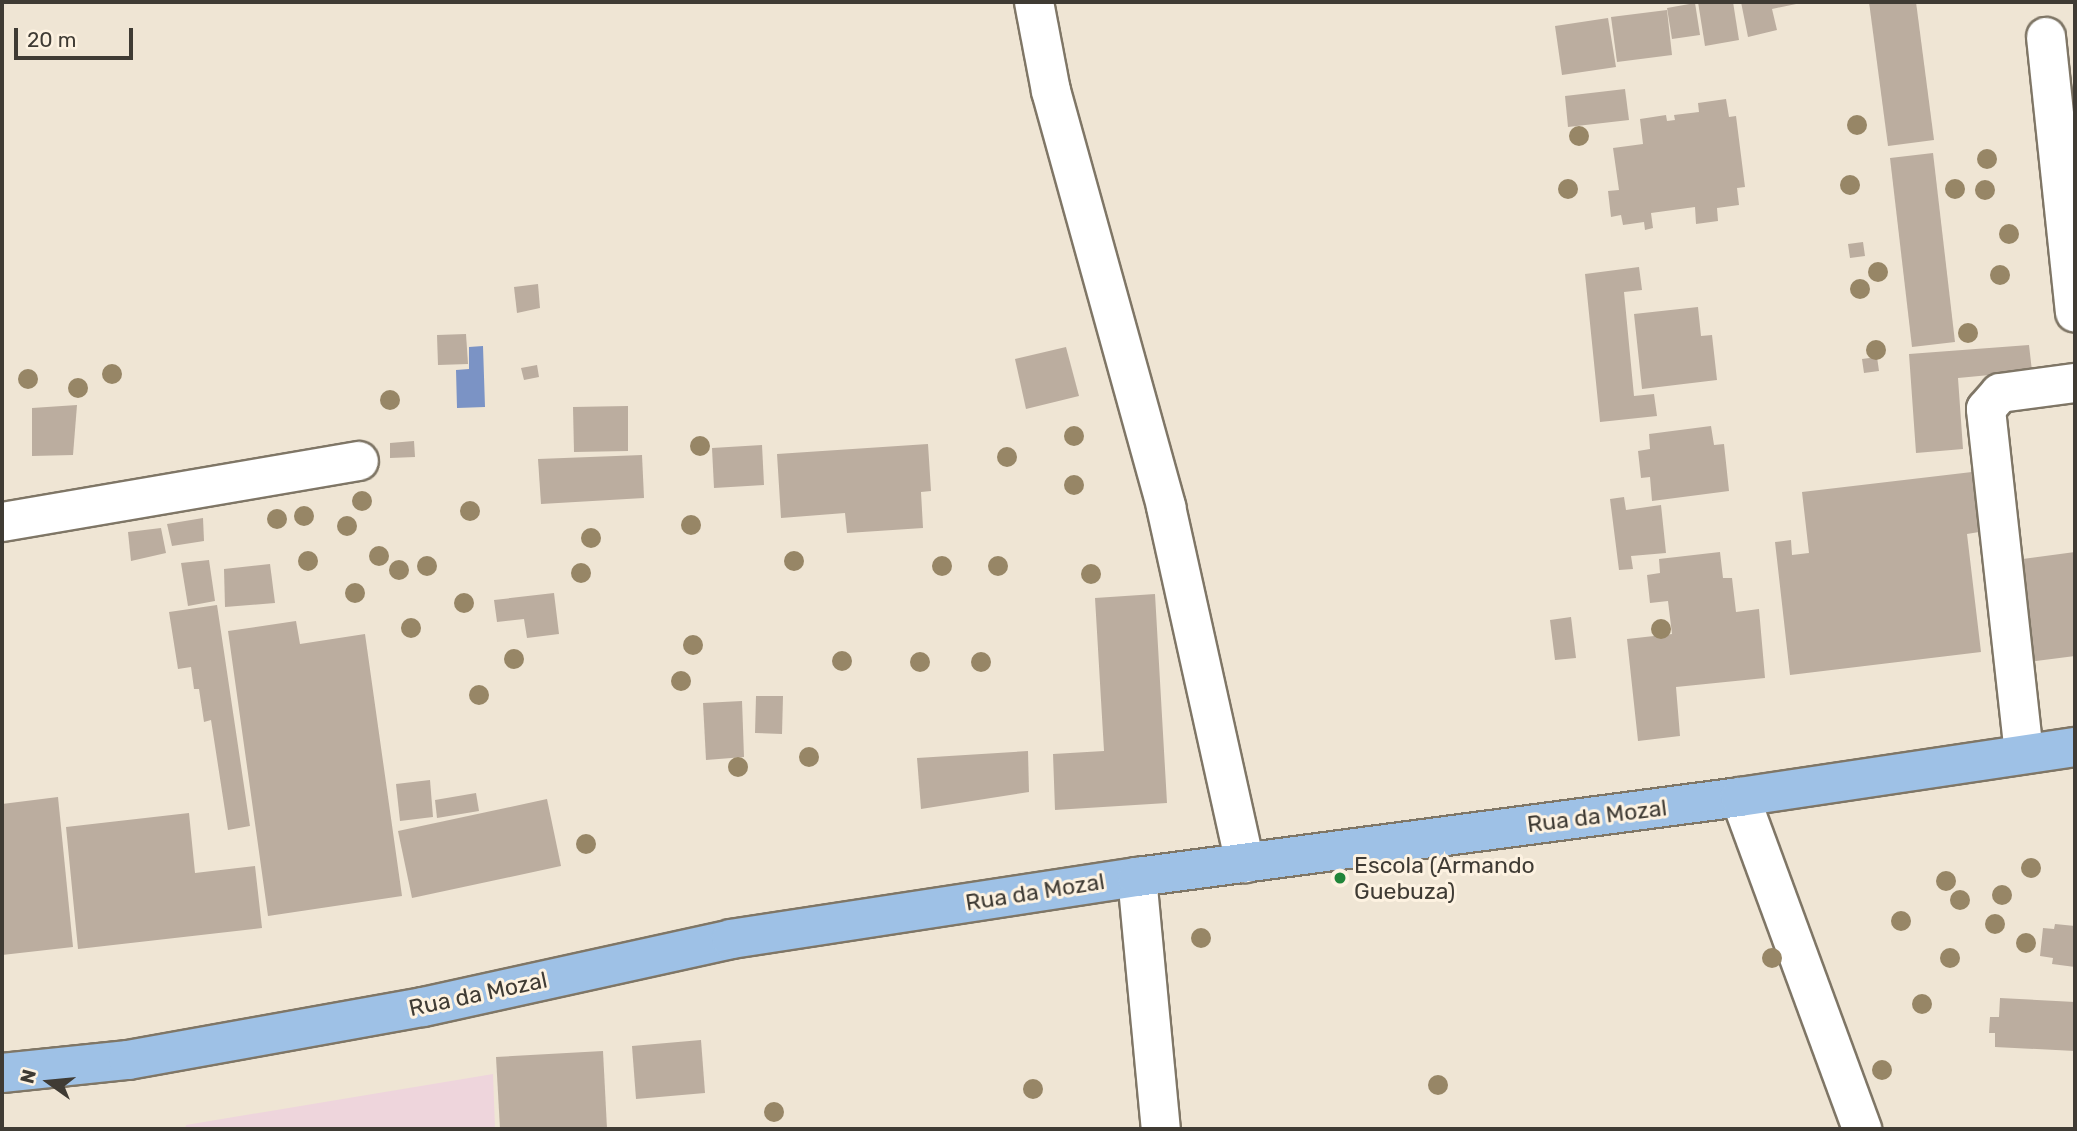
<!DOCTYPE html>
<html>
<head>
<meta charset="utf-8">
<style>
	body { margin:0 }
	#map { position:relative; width:2077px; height:1131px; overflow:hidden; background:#efe5d4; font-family:Rubik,sans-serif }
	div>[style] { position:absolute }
	.commercial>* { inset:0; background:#eed5dc }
	.water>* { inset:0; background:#7b93c5 }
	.building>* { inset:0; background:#bbad9f }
	.roads { filter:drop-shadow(2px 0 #7f7666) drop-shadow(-2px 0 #7f7666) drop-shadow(0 2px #7f7666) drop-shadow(0 -2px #7f7666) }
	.minor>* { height:38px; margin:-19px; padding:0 19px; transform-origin:19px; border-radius:19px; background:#fff }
	.major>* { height:38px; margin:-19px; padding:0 19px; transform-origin:19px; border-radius:19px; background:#9ec1e6 }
	.trees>* { width:20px; height:20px; margin:-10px; border-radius:50%; background:#978666 }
	.dots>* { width:19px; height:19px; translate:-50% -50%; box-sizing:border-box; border:4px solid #fdf2e1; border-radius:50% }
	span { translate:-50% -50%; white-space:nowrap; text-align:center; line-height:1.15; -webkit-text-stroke:6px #fdf2e1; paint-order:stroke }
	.street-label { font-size:23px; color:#3f3b34 }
	.poi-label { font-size:23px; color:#3f3b34 }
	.left { translate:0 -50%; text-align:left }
	.frame { position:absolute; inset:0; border:4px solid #3f3b34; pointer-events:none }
	.north { position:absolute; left:14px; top:1047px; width:70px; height:70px; -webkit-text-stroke:5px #fdf2e1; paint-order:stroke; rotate:285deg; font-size:19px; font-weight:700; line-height:28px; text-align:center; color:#3f3b34 }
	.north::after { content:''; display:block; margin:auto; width:24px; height:32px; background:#3f3b34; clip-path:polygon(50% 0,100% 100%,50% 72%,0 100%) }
	.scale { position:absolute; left:14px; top:28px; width:119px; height:32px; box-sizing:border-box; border:4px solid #3f3b34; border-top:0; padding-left:9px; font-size:21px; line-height:24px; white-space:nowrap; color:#3f3b34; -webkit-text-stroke:5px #fdf2e1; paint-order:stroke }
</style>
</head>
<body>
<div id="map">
	<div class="commercial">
		<i style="clip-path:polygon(493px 1074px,495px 1129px,185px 1129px,186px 1125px)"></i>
	</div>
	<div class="water">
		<i style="clip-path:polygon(483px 346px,485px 407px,457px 408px,456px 370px,469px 369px,469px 347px)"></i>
	</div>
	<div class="building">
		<i style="clip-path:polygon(1698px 2px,1733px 2px,1739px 40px,1705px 46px)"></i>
		<i style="clip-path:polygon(1741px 2px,1801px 2px,1801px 3px,1772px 9px,1777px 30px,1748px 37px)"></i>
		<i style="clip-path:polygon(1869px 2px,1916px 2px,1934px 140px,1888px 146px)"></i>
		<i style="clip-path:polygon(1695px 3px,1700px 35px,1672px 39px,1667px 8px)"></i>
		<i style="clip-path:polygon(1667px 10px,1672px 55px,1617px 62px,1611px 17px)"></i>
		<i style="clip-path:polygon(1608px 18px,1616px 67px,1562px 75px,1555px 26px)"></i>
		<i style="clip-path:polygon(1625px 89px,1629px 120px,1568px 127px,1565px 96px)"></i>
		<i style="clip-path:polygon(1726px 99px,1729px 117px,1736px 116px,1745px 187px,1737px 188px,1739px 205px,1717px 208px,1718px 221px,1696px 224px,1695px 207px,1651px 213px,1653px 228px,1645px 230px,1644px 222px,1623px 225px,1621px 215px,1611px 217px,1608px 191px,1619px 190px,1613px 148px,1643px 144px,1640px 119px,1666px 115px,1667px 121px,1675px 120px,1674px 115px,1699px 112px,1698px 103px)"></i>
		<i style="clip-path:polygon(1933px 153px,1955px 342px,1912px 347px,1890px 158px)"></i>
		<i style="clip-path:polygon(1863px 242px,1865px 256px,1850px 258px,1848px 244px)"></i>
		<i style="clip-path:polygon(1639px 267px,1642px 290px,1624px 292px,1634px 396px,1654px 394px,1657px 416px,1600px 422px,1585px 274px)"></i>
		<i style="clip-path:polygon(538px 284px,540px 308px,517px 313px,514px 287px)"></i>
		<i style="clip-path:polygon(1698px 307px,1701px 336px,1712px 335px,1717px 380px,1642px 389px,1634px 314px)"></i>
		<i style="clip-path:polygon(466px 334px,468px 364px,438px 365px,437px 335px)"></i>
		<i style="clip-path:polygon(2029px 345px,2032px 371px,1958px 378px,1963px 449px,1916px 453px,1909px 354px)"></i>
		<i style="clip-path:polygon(1066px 347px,1079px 396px,1026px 409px,1015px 359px)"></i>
		<i style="clip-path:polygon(1877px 357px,1879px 371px,1864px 373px,1862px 359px)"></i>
		<i style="clip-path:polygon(537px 365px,539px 377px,524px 380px,521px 368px)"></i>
		<i style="clip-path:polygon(77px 405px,73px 455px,32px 456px,32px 408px)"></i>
		<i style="clip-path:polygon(628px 406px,628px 451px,574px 452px,573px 407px)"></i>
		<i style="clip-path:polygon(1711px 426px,1714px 445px,1724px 444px,1729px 491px,1652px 501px,1650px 477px,1641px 478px,1638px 451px,1650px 449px,1649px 434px)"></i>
		<i style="clip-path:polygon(414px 441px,415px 457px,390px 458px,390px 443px)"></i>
		<i style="clip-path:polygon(928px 444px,931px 491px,921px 492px,923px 528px,847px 533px,845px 513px,781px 518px,777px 454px)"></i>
		<i style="clip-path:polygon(762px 445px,764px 485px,714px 488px,712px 448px)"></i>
		<i style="clip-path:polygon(642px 455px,644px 498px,541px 504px,538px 459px)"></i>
		<i style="clip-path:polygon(1972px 472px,1979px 532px,1967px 534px,1981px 652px,1790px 675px,1775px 542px,1791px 540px,1792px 555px,1809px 553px,1802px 492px)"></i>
		<i style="clip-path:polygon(1624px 497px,1626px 510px,1661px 505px,1666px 553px,1631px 556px,1633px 569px,1619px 570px,1610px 499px)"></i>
		<i style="clip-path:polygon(203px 518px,204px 541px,172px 546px,167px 524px)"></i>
		<i style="clip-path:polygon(161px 528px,166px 553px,131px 561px,128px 532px)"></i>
		<i style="clip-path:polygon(1720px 552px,1723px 578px,1732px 578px,1736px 612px,1759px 609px,1765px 678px,1676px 687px,1680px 736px,1638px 741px,1627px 639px,1672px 634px,1668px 601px,1650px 603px,1647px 575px,1660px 573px,1659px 559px)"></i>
		<i style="clip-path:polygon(2075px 552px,2075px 656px,2028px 662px,2015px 560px)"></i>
		<i style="clip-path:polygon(209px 560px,215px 601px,188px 606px,181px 563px)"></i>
		<i style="clip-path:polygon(270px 564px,275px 603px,225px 607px,224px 569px)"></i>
		<i style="clip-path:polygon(554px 593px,559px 634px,527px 638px,524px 619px,497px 622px,494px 600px)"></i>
		<i style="clip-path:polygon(1155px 594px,1167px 803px,1055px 810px,1053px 754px,1104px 751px,1095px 598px)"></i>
		<i style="clip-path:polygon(217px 605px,250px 826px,228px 830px,211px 720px,204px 722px,199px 689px,194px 689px,191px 667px,178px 669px,169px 612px)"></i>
		<i style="clip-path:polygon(1571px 617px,1576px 658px,1555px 660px,1550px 620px)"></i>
		<i style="clip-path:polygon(296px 621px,300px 644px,365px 634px,402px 896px,268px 916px,228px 631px)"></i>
		<i style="clip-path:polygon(756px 696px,783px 696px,782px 734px,755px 733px)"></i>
		<i style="clip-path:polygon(742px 701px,744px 757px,706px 760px,703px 703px)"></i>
		<i style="clip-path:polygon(1028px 751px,1029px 792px,921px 809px,917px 758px)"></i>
		<i style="clip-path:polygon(430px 780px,433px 817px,400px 821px,396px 784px)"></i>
		<i style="clip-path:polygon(476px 793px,479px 811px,437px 818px,435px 800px)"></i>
		<i style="clip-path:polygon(58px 797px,73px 947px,2px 955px,2px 804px)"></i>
		<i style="clip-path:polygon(547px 799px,561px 866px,412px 898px,398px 831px)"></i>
		<i style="clip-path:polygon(189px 813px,195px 873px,255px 866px,262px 928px,78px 949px,66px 827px)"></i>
		<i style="clip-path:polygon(2055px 924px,2075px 926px,2075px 967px,2052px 964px,2053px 958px,2040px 956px,2043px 928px,2054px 929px)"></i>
		<i style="clip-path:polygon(2000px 998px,2075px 1002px,2075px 1051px,1995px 1047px,1995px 1033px,1989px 1033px,1990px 1017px,1999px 1017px)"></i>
		<i style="clip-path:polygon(701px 1040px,705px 1093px,636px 1099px,632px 1046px)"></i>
		<i style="clip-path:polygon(603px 1051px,607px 1129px,500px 1129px,496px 1057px)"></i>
	</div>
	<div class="roads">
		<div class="minor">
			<i style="left:1034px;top:2px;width:91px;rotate:79.2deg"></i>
			<i style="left:1051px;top:91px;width:432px;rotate:74.5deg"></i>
			<i style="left:1166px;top:507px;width:365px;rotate:77.5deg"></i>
			<i style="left:2046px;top:37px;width:277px;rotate:84deg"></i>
			<i style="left:2px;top:522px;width:362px;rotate:-9.7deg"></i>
			<i style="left:2024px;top:754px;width:347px;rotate:-96.3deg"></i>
			<i style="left:1986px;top:409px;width:21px;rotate:-49deg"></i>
			<i style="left:2000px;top:393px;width:76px;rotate:-7.6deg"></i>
			<i style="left:1740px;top:797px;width:354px;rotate:69.8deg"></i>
			<i style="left:1137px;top:877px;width:253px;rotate:84.6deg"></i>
		</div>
		<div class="major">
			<i style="left:2px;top:1073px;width:127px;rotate:-5.9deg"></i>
			<i style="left:128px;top:1060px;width:300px;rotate:-10.2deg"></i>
			<i style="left:423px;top:1007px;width:315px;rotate:-12.4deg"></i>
			<i style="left:731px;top:939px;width:411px;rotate:-8.7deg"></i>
			<i style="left:1137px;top:877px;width:608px;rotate:-7.56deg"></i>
			<i style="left:1740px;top:797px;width:339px;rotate:-8.5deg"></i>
		</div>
	</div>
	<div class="trees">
		<i style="left:1857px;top:125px"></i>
		<i style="left:1579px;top:136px"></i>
		<i style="left:1987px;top:159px"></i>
		<i style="left:1850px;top:185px"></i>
		<i style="left:1568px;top:189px"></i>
		<i style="left:1955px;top:189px"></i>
		<i style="left:1985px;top:190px"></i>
		<i style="left:2009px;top:234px"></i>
		<i style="left:1878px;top:272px"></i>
		<i style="left:2000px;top:275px"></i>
		<i style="left:1860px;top:289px"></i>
		<i style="left:1968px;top:333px"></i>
		<i style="left:1876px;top:350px"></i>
		<i style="left:112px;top:374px"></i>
		<i style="left:28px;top:379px"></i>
		<i style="left:78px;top:388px"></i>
		<i style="left:390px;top:400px"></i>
		<i style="left:1074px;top:436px"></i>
		<i style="left:700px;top:446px"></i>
		<i style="left:1007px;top:457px"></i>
		<i style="left:1074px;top:485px"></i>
		<i style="left:362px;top:501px"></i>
		<i style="left:470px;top:511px"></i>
		<i style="left:304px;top:516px"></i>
		<i style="left:277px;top:519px"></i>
		<i style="left:691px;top:525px"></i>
		<i style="left:347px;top:526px"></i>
		<i style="left:591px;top:538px"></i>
		<i style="left:379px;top:556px"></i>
		<i style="left:308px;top:561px"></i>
		<i style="left:794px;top:561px"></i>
		<i style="left:427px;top:566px"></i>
		<i style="left:942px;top:566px"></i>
		<i style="left:998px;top:566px"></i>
		<i style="left:399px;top:570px"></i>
		<i style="left:581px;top:573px"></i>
		<i style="left:1091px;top:574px"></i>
		<i style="left:355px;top:593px"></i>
		<i style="left:464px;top:603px"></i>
		<i style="left:411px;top:628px"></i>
		<i style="left:1661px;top:629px"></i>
		<i style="left:693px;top:645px"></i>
		<i style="left:514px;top:659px"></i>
		<i style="left:842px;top:661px"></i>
		<i style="left:920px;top:662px"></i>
		<i style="left:981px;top:662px"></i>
		<i style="left:681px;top:681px"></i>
		<i style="left:479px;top:695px"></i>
		<i style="left:809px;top:757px"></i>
		<i style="left:738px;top:767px"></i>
		<i style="left:586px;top:844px"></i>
		<i style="left:2031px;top:868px"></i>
		<i style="left:1946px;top:881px"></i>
		<i style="left:2002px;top:895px"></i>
		<i style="left:1960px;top:900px"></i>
		<i style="left:1901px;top:921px"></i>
		<i style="left:1995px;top:924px"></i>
		<i style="left:1201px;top:938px"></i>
		<i style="left:2026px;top:943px"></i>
		<i style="left:1772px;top:958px"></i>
		<i style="left:1950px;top:958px"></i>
		<i style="left:1922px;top:1004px"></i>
		<i style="left:1882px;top:1070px"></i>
		<i style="left:1438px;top:1085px"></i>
		<i style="left:1033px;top:1089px"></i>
		<i style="left:774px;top:1112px"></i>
	</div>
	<div class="dots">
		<i style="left:1340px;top:878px;background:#218539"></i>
	</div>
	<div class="street-label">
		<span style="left:1597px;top:816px;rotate:-7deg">Rua da Mozal</span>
		<span style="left:1035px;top:892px;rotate:-9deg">Rua da Mozal</span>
		<span style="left:478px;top:994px;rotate:-12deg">Rua da Mozal</span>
	</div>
	<div class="poi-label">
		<span class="left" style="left:1354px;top:878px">Escola (Armando<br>Guebuza)</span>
	</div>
	<div class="frame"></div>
	<div class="north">N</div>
	<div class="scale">20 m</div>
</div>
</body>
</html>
